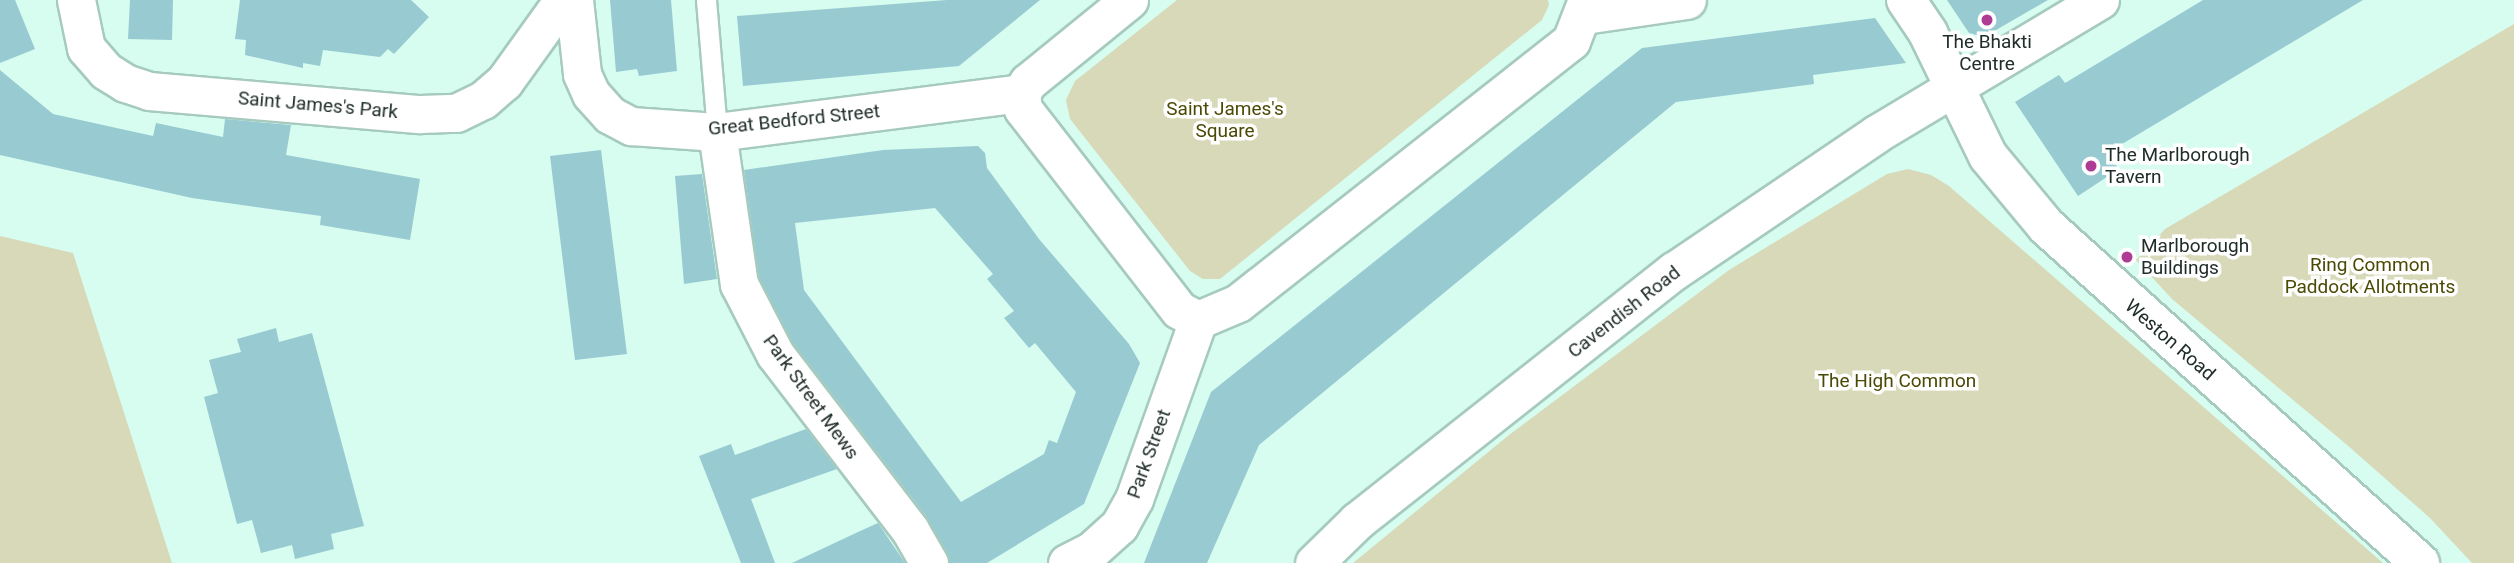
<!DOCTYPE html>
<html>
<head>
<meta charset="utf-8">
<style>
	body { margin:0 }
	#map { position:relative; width:2514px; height:563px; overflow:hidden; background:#d7fcf0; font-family:Roboto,sans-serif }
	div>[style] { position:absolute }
	.green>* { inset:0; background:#d8d9b8 }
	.building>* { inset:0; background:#98cad1 }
	.roads { filter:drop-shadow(2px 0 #a6cabe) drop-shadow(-2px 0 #a6cabe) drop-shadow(0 2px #a6cabe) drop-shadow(0 -2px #a6cabe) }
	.service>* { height:19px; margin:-9.5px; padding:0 9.5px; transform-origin:9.5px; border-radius:9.5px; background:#fff }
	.minor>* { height:37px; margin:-18.5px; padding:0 18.5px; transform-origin:18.5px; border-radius:18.5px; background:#fff }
	.tertiary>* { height:38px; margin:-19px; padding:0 19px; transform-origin:19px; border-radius:19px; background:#fff }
	.dots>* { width:19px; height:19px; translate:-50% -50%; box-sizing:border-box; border:4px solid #fff; border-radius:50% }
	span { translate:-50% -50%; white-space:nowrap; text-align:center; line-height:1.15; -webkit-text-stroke:7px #fff; paint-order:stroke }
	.poi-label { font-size:19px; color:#202e2a }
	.left { translate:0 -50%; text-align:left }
	.street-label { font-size:19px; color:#202e2a }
	.park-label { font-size:19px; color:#4b4a05 }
</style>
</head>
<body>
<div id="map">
	<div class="green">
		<i style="clip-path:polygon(1177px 0,1548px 0,1549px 5px,1542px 20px,1220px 279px,1203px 279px,1190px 271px,1070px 119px,1066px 100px,1075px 81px)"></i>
		<i style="clip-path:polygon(2514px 24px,2514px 563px,2472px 563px,2430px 518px,2346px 444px,2172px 299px,2136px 260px,2165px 229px)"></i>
		<i style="clip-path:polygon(1908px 169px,1931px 175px,1949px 186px,2383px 563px,1353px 563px,1509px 435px,1729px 270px,1887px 174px)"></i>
		<i style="clip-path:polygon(0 236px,73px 253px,172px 563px,0 563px)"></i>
	</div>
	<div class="building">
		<i style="clip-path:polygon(0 0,15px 0,35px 49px,0 63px)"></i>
		<i style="clip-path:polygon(130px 0,173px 0,172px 40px,128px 39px)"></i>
		<i style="clip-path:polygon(240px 0,411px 0,429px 17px,394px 54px,388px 49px,380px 57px,323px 50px,320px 66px,303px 63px,303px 68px,245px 55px,246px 40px,235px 39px)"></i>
		<i style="clip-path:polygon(610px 0,671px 0,677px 71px,639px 76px,637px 69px,616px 72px)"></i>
		<i style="clip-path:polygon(947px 0,1040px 0,959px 66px,743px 86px,737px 16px)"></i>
		<i style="clip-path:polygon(1947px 0,2048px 0,1984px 37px,1969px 33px)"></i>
		<i style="clip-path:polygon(2203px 0,2363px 0,2107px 153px,2119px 169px,2078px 196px,2015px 102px,2059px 75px,2065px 83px)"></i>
		<i style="clip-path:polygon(1875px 18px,1906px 63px,1813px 75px,1814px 84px,1676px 102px,1259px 445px,1207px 563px,1144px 563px,1211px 392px,1642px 48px)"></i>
		<i style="clip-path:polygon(0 70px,53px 114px,153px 136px,156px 123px,223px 137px,225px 119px,291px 125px,286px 155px,420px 179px,410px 240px,320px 225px,321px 216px,192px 198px,0 155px)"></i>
		<i style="clip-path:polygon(evenodd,978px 146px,985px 153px,987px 168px,1039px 239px,1129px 344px,1140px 363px,1084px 504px,987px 563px,950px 563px,927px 517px,793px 343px,759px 278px,744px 170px,883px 150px,978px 146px,935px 208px,993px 274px,987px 279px,1014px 311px,1004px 318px,1029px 348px,1035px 343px,1076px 392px,1057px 443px,1049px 440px,1044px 454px,961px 502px,804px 290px,795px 223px,935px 208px)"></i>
		<i style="clip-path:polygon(601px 150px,627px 354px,575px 360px,550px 156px)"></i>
		<i style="clip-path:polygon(702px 174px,717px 279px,684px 284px,675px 176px)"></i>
		<i style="clip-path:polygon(276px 328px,279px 342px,312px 333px,364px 526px,331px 534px,334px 549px,295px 559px,292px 545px,261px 553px,252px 520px,237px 524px,204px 397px,218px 393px,209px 360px,241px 352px,237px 339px)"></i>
		<i style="clip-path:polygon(806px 429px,837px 469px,751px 499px,775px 563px,741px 563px,699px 456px,731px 444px,735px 455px)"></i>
		<i style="clip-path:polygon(878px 523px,905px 563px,792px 563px,858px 532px)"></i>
	</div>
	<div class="roads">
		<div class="service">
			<i style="left:706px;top:0;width:132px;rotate:85.2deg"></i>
		</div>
		<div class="minor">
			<i style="left:76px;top:0;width:49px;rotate:78.2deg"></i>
			<i style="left:86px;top:48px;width:30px;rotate:49deg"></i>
			<i style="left:106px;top:71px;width:22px;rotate:32deg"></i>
			<i style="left:125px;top:83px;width:25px;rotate:18deg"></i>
			<i style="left:149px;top:91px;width:272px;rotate:4.9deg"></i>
			<i style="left:420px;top:114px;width:36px;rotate:-2deg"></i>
			<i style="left:456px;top:113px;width:30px;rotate:-26deg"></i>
			<i style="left:483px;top:100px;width:28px;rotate:-41deg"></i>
			<i style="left:504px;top:82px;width:101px;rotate:-54.3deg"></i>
			<i style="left:574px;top:0;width:74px;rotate:83.8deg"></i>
			<i style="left:582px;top:74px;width:22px;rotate:66deg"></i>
			<i style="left:591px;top:94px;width:28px;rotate:48deg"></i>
			<i style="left:610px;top:115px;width:24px;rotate:28deg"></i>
			<i style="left:631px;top:126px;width:86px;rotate:4deg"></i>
			<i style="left:717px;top:132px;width:306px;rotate:-7.3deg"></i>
			<i style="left:1129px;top:0;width:130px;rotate:140.9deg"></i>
			<i style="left:1028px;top:82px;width:13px;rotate:122deg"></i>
			<i style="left:1021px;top:93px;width:16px;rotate:83deg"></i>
			<i style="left:1023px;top:109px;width:254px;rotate:52.2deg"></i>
			<i style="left:1179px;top:310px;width:21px;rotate:28deg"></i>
			<i style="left:1198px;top:320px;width:43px;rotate:-23deg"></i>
			<i style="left:1238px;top:303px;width:424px;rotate:-38.2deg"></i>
			<i style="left:1571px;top:41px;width:44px;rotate:-68.7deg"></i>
			<i style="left:1584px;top:15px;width:104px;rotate:-8.3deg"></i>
			<i style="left:717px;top:132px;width:154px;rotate:81.8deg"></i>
			<i style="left:739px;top:284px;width:79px;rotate:62.8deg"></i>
			<i style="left:775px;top:354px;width:222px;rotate:52.5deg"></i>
			<i style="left:910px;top:530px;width:38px;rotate:60deg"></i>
			<i style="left:1067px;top:563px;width:27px;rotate:-27deg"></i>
			<i style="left:1091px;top:551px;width:38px;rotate:-42deg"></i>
			<i style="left:1119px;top:526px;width:31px;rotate:-61deg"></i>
			<i style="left:1134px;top:499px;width:190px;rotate:-70.3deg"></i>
			<i style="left:1314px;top:563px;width:60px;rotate:-44.3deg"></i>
			<i style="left:1357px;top:521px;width:404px;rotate:-38.3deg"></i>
			<i style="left:1674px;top:271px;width:244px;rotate:-34.1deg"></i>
			<i style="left:1876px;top:134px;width:261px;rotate:-30.9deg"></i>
		</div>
		<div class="tertiary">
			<i style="left:1906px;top:0;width:40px;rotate:56deg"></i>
			<i style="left:1928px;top:33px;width:137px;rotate:64deg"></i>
			<i style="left:1988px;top:156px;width:92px;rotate:50.3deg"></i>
			<i style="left:2047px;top:227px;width:502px;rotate:42.01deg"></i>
		</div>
	</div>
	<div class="dots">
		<i style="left:1987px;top:20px;background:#ae3b94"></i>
		<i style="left:2091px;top:166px;background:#ae3b94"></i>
		<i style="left:2127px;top:257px;background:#ae3b94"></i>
	</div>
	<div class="poi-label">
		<span style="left:1987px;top:53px">The Bhakti<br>Centre</span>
		<span class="left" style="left:2105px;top:166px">The Marlborough<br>Tavern</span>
		<span class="left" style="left:2141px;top:257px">Marlborough<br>Buildings</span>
	</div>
	<div class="street-label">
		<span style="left:318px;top:105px;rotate:5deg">Saint James's Park</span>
		<span style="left:794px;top:120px;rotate:-6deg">Great Bedford Street</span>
		<span style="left:1624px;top:312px;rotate:-38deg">Cavendish Road</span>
		<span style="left:2170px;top:340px;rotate:41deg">Weston Road</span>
		<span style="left:811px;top:397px;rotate:54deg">Park Street Mews</span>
		<span style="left:1149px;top:454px;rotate:-70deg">Park Street</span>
	</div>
	<div class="park-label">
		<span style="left:1225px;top:120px">Saint James's<br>Square</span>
		<span style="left:2370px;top:276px">Ring Common<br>Paddock Allotments</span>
		<span style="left:1897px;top:381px">The High Common</span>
	</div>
</div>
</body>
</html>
